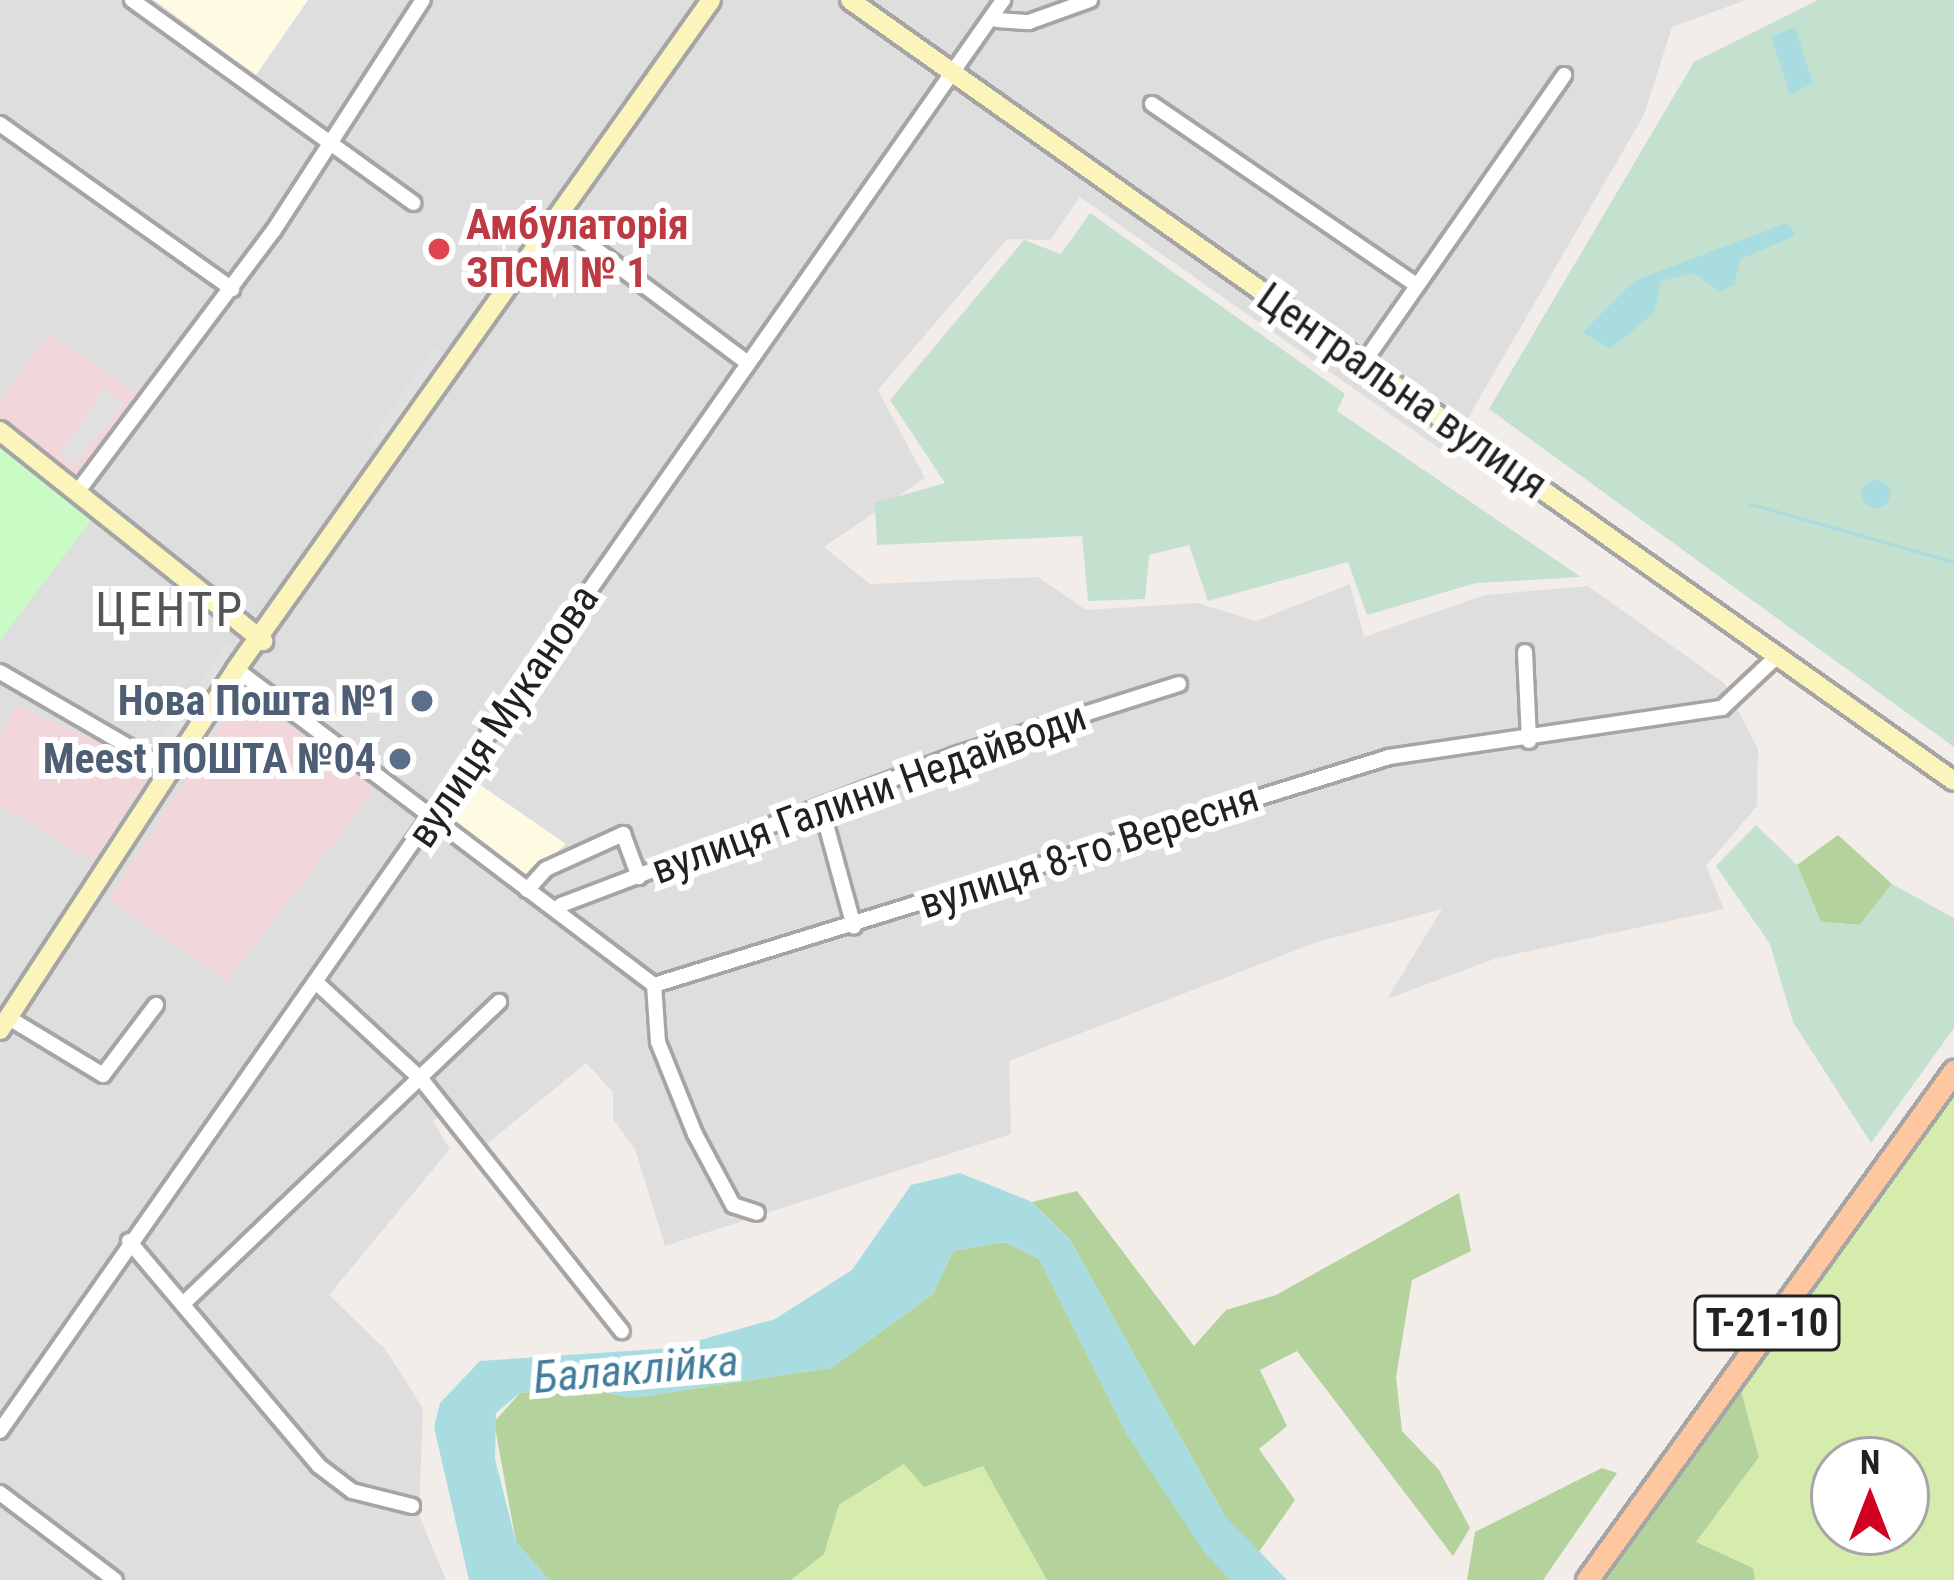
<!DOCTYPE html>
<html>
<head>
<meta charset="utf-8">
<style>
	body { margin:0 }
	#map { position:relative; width:1954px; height:1580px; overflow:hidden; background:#f2ede8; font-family:"Roboto Condensed",sans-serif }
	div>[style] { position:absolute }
	.residential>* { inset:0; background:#dfdede }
	.commercial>* { inset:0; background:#f2d7da }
	.education>* { inset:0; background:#fffbe3 }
	.grass>* { inset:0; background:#d6ecad }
	.forest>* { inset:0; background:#b4d29c }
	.wetland>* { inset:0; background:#c4e0cf }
	.park>* { inset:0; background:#c9fbc5 }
	.parking>* { inset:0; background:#e1e1e1 }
	.water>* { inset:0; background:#a8dce0 }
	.round { border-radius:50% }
	.stream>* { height:3px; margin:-1.5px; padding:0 1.5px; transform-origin:1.5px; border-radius:1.5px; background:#a8dce0 }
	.roads { filter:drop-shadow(3px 0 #a5a5a5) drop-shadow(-3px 0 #a5a5a5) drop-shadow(0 3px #a5a5a5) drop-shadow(0 -3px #a5a5a5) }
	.street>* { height:14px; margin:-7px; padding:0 7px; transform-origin:7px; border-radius:7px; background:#fff }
	.secondary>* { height:18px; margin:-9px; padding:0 9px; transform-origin:9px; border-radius:9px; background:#fbf5bc }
	.primary>* { height:21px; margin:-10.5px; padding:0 10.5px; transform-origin:10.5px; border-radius:10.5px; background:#fec7a0 }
	.dots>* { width:33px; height:33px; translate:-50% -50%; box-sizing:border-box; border:6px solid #fff; border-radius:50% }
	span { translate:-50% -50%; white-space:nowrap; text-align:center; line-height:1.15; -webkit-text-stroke:12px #fff; paint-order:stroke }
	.shield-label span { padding:3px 9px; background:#fff; border:3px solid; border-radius:9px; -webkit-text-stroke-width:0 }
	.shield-label { font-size:39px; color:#212121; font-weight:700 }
	.health-label { font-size:42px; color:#be3a42; font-weight:700 }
	.left { translate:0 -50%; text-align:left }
	.street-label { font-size:42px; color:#212121 }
	.service-label { font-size:42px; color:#4e5e75; font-weight:700 }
	.right { translate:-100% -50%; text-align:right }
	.water-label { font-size:45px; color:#417d9c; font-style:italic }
	.quarter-label { font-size:48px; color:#545454; letter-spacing:3px }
	.north { position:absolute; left:1810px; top:1436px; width:120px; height:120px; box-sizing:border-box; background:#fff; border:3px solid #a6a6a6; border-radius:50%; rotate:0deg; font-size:33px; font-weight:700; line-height:48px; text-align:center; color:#212121 }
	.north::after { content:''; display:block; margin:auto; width:42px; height:54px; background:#d20021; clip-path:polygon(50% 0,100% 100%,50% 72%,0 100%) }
</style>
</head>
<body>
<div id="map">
	<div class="residential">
		<i style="clip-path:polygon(0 0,1746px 0,1672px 27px,1644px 115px,1447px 454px,1080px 197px,1050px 240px,1007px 239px,878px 390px,925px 478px,824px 547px,870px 584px,1038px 577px,1086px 610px,1197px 603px,1256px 621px,1350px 584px,1364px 637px,1485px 595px,1588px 586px,1724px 683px,1758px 749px,1757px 806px,1706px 866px,1724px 909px,1497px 958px,1387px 999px,1442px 909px,1317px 942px,1009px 1061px,1011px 1134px,665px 1246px,635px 1149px,613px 1119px,613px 1092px,586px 1063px,487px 1144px,444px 1113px,433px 1121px,450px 1149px,329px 1295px,385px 1349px,423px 1408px,419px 1515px,446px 1580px,0 1580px)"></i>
	</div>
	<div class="commercial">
		<i style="clip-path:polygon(50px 334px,142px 397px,72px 479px,0 424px,0 399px)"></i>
		<i style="clip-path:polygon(242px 692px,376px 788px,227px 981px,109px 899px)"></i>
		<i style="clip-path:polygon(16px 705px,142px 762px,148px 777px,93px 861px,0 806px,0 737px)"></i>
	</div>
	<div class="education">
		<i style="clip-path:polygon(154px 0,308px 0,256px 75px)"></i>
		<i style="clip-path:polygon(473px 780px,566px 844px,527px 881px,444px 819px)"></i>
	</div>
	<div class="grass">
		<i style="clip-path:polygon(evenodd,1954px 1084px,1954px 1580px,1755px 1580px,1753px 1568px,1696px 1542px,1759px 1457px,1740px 1387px,1954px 1084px,1834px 1460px,1906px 1460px,1906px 1532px,1834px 1532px,1834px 1460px)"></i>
		<i style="clip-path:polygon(905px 1464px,924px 1487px,983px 1466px,1047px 1580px,791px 1580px,824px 1554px,839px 1505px)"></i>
	</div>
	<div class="forest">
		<i style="clip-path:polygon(1838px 835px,1892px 884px,1860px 925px,1821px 922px,1797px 865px)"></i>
		<i style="clip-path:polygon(1077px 1191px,1194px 1346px,1226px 1310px,1276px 1295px,1459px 1193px,1471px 1251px,1412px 1280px,1396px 1377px,1402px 1431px,1439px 1470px,1470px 1528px,1453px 1556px,1297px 1351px,1260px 1370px,1287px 1426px,1259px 1449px,1295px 1500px,1258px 1553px,1224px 1515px,1070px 1240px,1032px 1202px)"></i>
		<i style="clip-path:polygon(1005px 1242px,1039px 1259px,1230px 1580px,1047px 1580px,983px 1466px,924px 1487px,904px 1464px,839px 1505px,824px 1554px,791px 1580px,549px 1580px,516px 1542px,494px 1422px,520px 1393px,577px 1386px,631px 1398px,831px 1368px,933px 1294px,953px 1251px)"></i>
		<i style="clip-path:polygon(1740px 1387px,1759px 1457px,1696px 1542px,1753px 1568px,1755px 1580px,1603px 1580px)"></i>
		<i style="clip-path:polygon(1602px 1468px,1617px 1473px,1543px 1580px,1467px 1580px,1475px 1532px)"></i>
	</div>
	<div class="wetland">
		<i style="clip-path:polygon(evenodd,1818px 0,1954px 0,1954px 747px,1489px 409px,1694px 62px,1818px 0,1785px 224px,1795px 235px,1661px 281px,1723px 250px,1785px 224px)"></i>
		<i style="clip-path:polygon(1090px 213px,1345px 394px,1337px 411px,1581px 577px,1476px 583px,1367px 615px,1348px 562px,1208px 601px,1189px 545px,1149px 555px,1145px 599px,1088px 601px,1082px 536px,877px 545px,875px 503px,945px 483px,890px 400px,1024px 240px,1061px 254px)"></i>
		<i style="clip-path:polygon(1756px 825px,1797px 865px,1821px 922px,1860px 925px,1892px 884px,1954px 918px,1954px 1028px,1871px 1143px,1793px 1022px,1770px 944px,1716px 866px)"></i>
	</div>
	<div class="park">
		<i style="clip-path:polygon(0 434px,99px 510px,0 640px)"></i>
	</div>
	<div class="parking">
		<i style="clip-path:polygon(433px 348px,447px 354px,378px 452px,367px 445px)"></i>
		<i style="clip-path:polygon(104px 389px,124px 403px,74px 465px,60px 453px)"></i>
		<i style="clip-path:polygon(227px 644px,235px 649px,168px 749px,159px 742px)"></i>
	</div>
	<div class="water">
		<i style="clip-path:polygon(1795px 27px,1813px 83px,1790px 95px,1771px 37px)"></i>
		<i style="clip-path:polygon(1786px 223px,1796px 235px,1739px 260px,1735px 284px,1720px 292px,1694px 273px,1661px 281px,1654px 313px,1610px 349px,1583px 332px,1634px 281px)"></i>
		<i class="round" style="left:1862px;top:480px;width:28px;height:28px"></i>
		<i style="clip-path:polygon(960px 1173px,1032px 1202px,1070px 1240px,1224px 1515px,1287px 1580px,1230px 1580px,1205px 1553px,1127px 1435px,1039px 1259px,1005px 1242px,953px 1251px,933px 1294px,831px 1368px,631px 1398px,577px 1386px,520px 1393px,496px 1413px,495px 1459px,516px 1542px,549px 1580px,469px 1580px,434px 1427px,440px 1403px,480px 1361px,672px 1348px,775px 1319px,852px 1270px,911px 1185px)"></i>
	</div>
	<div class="stream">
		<i style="left:1750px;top:504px;width:212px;rotate:15.9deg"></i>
	</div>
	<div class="roads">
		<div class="street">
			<i style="left:132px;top:0;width:347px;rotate:35.8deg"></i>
			<i style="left:997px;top:20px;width:32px;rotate:4deg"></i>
			<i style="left:1029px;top:22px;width:65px;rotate:-19.8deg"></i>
			<i style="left:1152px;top:104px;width:319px;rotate:34.4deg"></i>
			<i style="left:0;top:124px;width:285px;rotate:35.4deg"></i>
			<i style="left:558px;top:221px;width:234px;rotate:36.8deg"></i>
			<i style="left:1364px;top:362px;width:350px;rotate:-55.1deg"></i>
			<i style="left:78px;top:491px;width:326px;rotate:-53.1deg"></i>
			<i style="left:274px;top:230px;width:274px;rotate:-57.1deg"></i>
			<i style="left:1525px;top:652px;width:89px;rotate:87.4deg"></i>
			<i style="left:236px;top:669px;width:524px;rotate:37.09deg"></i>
			<i style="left:654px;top:985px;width:57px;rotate:86deg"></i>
			<i style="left:658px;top:1042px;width:99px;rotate:68.1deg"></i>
			<i style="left:695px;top:1134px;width:81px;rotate:61.8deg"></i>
			<i style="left:733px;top:1205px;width:25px;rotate:18deg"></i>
			<i style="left:0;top:672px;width:193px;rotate:30.1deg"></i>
			<i style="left:821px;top:806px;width:125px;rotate:74.7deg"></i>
			<i style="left:527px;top:890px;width:28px;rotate:-48deg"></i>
			<i style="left:546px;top:869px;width:85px;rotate:-24.4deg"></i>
			<i style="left:623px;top:834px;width:46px;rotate:69.6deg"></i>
			<i style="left:561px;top:905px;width:422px;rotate:-20.8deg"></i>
			<i style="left:955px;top:755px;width:235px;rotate:-17.6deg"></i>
			<i style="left:318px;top:984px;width:142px;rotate:42.7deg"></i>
			<i style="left:422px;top:1080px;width:321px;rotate:51.5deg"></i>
			<i style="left:654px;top:985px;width:770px;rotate:-17.23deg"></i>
			<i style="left:1389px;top:757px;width:337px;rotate:-8.4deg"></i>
			<i style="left:1722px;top:708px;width:73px;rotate:-43.3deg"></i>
			<i style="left:9px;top:1018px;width:110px;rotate:31.2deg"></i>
			<i style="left:103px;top:1075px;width:88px;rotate:-52.9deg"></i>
			<i style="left:129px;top:1241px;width:294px;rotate:49.8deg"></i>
			<i style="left:319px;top:1466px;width:41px;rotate:37.1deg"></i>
			<i style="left:352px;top:1491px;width:62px;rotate:14deg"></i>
			<i style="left:184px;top:1303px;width:436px;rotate:-43.7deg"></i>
			<i style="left:0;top:1431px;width:1748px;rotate:-54.97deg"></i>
			<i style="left:0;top:1493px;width:144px;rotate:37.1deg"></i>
		</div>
		<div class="secondary">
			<i style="left:850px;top:0;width:1352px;rotate:35.28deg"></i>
			<i style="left:0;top:431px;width:337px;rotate:38.6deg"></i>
			<i style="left:0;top:1030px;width:431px;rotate:-56.8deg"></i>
			<i style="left:236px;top:669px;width:820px;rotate:-54.62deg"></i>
		</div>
		<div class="primary">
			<i style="left:1587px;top:1580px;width:628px;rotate:-54.21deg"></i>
		</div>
	</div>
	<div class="dots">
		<i style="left:439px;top:249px;background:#e0444e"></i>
		<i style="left:422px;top:701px;background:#5c6f8a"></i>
		<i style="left:400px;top:759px;background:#5c6f8a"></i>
	</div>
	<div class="shield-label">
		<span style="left:1767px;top:1323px">Т-21-10</span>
	</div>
	<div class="health-label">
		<span class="left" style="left:466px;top:249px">Амбулаторія<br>ЗПСМ № 1</span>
	</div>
	<div class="street-label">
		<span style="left:1402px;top:391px;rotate:35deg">Центральна вулиця</span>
		<span style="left:503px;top:716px;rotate:-56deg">вулиця Муканова</span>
		<span style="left:869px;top:793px;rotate:-20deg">вулиця Галини Недайводи</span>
		<span style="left:1089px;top:851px;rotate:-18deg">вулиця 8-го Вересня</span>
	</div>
	<div class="service-label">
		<span class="right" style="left:398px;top:701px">Нова Пошта №1</span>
		<span class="right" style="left:376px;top:759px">Meest ПОШТА №04</span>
	</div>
	<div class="water-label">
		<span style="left:636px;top:1369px;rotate:-5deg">Балаклійка</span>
	</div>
	<div class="quarter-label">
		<span style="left:170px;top:610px">ЦЕНТР</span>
	</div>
	<div class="north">N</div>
</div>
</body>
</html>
